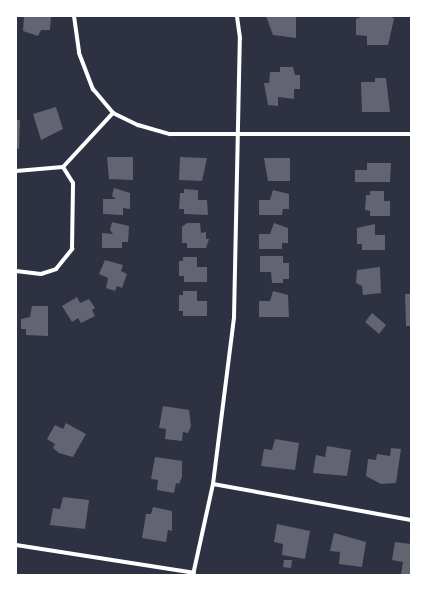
<!DOCTYPE html>
<html>
<head>
<meta charset="utf-8">
<style>
	body { margin:0 }
	#map { position:relative; width:427px; height:591px; overflow:hidden; background:#2d3142; font-family:"Asap Condensed",sans-serif }
	div>[style] { position:absolute }
	.building>* { inset:0; background:#626471 }
	.minor>* { height:4px; margin:-2px; padding:0 2px; transform-origin:2px; border-radius:2px; background:#fff }
	span { translate:-50% -50%; white-space:nowrap; text-align:center; line-height:1.15; -webkit-text-stroke:3.5px #fff; paint-order:stroke }
	.frame { position:absolute; inset:0; border:17px solid #fff; pointer-events:none }
</style>
</head>
<body>
<div id="map">
	<div class="building">
		<i style="clip-path:polygon(24px 16px,51px 16px,50px 30px,41px 30px,38px 36px,23px 31px)"></i>
		<i style="clip-path:polygon(266px 16px,296px 16px,296px 38px,273px 35px)"></i>
		<i style="clip-path:polygon(363px 16px,391px 16px,394px 19px,388px 45px,367px 45px,367px 36px,356px 35px,356px 19px)"></i>
		<i style="clip-path:polygon(280px 67px,293px 67px,295px 75px,300px 75px,300px 89px,294px 89px,294px 99px,278px 97px,278px 106px,268px 105px,264px 83px,269px 83px,270px 72px,280px 72px)"></i>
		<i style="clip-path:polygon(375px 78px,386px 78px,390px 112px,362px 112px,361px 82px,375px 82px)"></i>
		<i style="clip-path:polygon(56px 107px,63px 129px,41px 140px,33px 114px)"></i>
		<i style="clip-path:polygon(16px 120px,20px 120px,19px 149px,16px 148px)"></i>
		<i style="clip-path:polygon(107px 157px,133px 157px,133px 180px,109px 179px)"></i>
		<i style="clip-path:polygon(180px 157px,207px 158px,202px 181px,179px 180px)"></i>
		<i style="clip-path:polygon(264px 158px,290px 158px,290px 181px,268px 181px)"></i>
		<i style="clip-path:polygon(367px 163px,391px 163px,390px 182px,355px 182px,355px 170px,367px 170px)"></i>
		<i style="clip-path:polygon(114px 188px,130px 193px,130px 209px,123px 208px,123px 215px,103px 214px,103px 199px,116px 199px,112px 196px)"></i>
		<i style="clip-path:polygon(184px 189px,198px 190px,198px 200px,207px 200px,208px 215px,184px 214px,184px 209px,179px 209px,180px 193px,184px 193px)"></i>
		<i style="clip-path:polygon(273px 190px,289px 194px,289px 209px,283px 209px,282px 215px,259px 215px,259px 200px,270px 200px)"></i>
		<i style="clip-path:polygon(370px 191px,384px 191px,384px 201px,390px 201px,390px 216px,370px 216px,370px 211px,365px 210px,366px 195px,370px 195px)"></i>
		<i style="clip-path:polygon(112px 222px,129px 226px,128px 242px,122px 242px,122px 248px,102px 248px,102px 233px,113px 234px,110px 230px)"></i>
		<i style="clip-path:polygon(187px 223px,200px 223px,201px 233px,206px 232px,206px 239px,209px 239px,206px 248px,187px 248px,187px 243px,182px 243px,182px 227px)"></i>
		<i style="clip-path:polygon(274px 223px,288px 228px,288px 243px,282px 243px,282px 249px,259px 249px,259px 234px,270px 234px)"></i>
		<i style="clip-path:polygon(375px 224px,375px 235px,385px 235px,385px 250px,362px 250px,362px 244px,357px 244px,357px 228px)"></i>
		<i style="clip-path:polygon(260px 256px,283px 256px,283px 263px,289px 263px,289px 279px,283px 279px,283px 283px,272px 283px,271px 272px,260px 272px)"></i>
		<i style="clip-path:polygon(183px 257px,197px 257px,197px 267px,207px 267px,207px 282px,184px 282px,184px 276px,179px 276px,179px 261px,183px 261px)"></i>
		<i style="clip-path:polygon(105px 260px,123px 265px,121px 271px,127px 274px,122px 288px,117px 286px,115px 291px,106px 288px,108px 278px,99px 274px)"></i>
		<i style="clip-path:polygon(380px 267px,381px 293px,363px 295px,362px 286px,356px 283px,357px 270px)"></i>
		<i style="clip-path:polygon(183px 291px,197px 291px,197px 301px,207px 301px,207px 316px,183px 316px,183px 311px,179px 311px,179px 295px,183px 295px)"></i>
		<i style="clip-path:polygon(273px 291px,288px 295px,289px 317px,259px 317px,259px 301px,270px 301px)"></i>
		<i style="clip-path:polygon(405px 294px,411px 294px,411px 326px,406px 326px)"></i>
		<i style="clip-path:polygon(77px 297px,80px 303px,89px 299px,95px 308px,92px 310px,95px 316px,81px 323px,78px 318px,72px 322px,62px 306px)"></i>
		<i style="clip-path:polygon(32px 306px,48px 306px,48px 336px,26px 335px,26px 329px,21px 329px,21px 319px,30px 317px)"></i>
		<i style="clip-path:polygon(372px 313px,386px 325px,379px 334px,365px 322px)"></i>
		<i style="clip-path:polygon(163px 406px,189px 410px,191px 426px,188px 433px,183px 432px,182px 441px,165px 439px,166px 429px,159px 428px)"></i>
		<i style="clip-path:polygon(66px 423px,86px 434px,73px 457px,59px 453px,53px 448px,55px 444px,47px 439px,55px 425px,63px 429px)"></i>
		<i style="clip-path:polygon(275px 439px,299px 443px,295px 470px,261px 466px,264px 449px,272px 450px)"></i>
		<i style="clip-path:polygon(327px 446px,351px 450px,347px 476px,313px 473px,316px 455px,325px 457px)"></i>
		<i style="clip-path:polygon(391px 448px,401px 449px,396px 483px,381px 484px,366px 476px,368px 459px,376px 460px,377px 454px,390px 456px)"></i>
		<i style="clip-path:polygon(155px 457px,182px 461px,182px 477px,179px 484px,176px 483px,174px 493px,157px 490px,158px 480px,151px 479px)"></i>
		<i style="clip-path:polygon(63px 497px,89px 500px,85px 529px,50px 525px,53px 508px,60px 509px)"></i>
		<i style="clip-path:polygon(153px 507px,172px 511px,172px 531px,168px 530px,166px 542px,142px 538px,146px 514px,151px 514px)"></i>
		<i style="clip-path:polygon(277px 524px,310px 531px,305px 559px,282px 555px,283px 544px,274px 542px)"></i>
		<i style="clip-path:polygon(334px 533px,366px 542px,362px 567px,339px 564px,340px 552px,330px 551px)"></i>
		<i style="clip-path:polygon(395px 542px,411px 544px,411px 575px,401px 574px,403px 562px,392px 560px)"></i>
		<i style="clip-path:polygon(284px 560px,292px 560px,291px 568px,283px 567px)"></i>
	</div>
	<div class="minor">
		<i style="left:74px;top:16px;width:37px;rotate:82deg"></i>
		<i style="left:79px;top:53px;width:39px;rotate:69deg"></i>
		<i style="left:93px;top:89px;width:31px;rotate:50deg"></i>
		<i style="left:113px;top:113px;width:28px;rotate:26deg"></i>
		<i style="left:138px;top:125px;width:33px;rotate:16deg"></i>
		<i style="left:170px;top:134px;width:241px"></i>
		<i style="left:16px;top:171px;width:47px;rotate:-4.9deg"></i>
		<i style="left:63px;top:167px;width:74px;rotate:-47.2deg"></i>
		<i style="left:16px;top:271px;width:25px;rotate:7deg"></i>
		<i style="left:41px;top:274px;width:16px;rotate:-18deg"></i>
		<i style="left:56px;top:269px;width:26px;rotate:-51deg"></i>
		<i style="left:72px;top:249px;width:66px;rotate:-89.1deg"></i>
		<i style="left:73px;top:183px;width:19px;rotate:-122deg"></i>
		<i style="left:213px;top:484px;width:201px;rotate:10.3deg"></i>
		<i style="left:16px;top:545px;width:180px;rotate:8.9deg"></i>
		<i style="left:193px;top:575px;width:93px;rotate:-77.6deg"></i>
		<i style="left:213px;top:484px;width:168px;rotate:-82.8deg"></i>
		<i style="left:234px;top:317px;width:279px;rotate:-88.8deg"></i>
		<i style="left:240px;top:38px;width:22px;rotate:-98deg"></i>
	</div>
	<div class="frame"></div>
</div>
</body>
</html>
